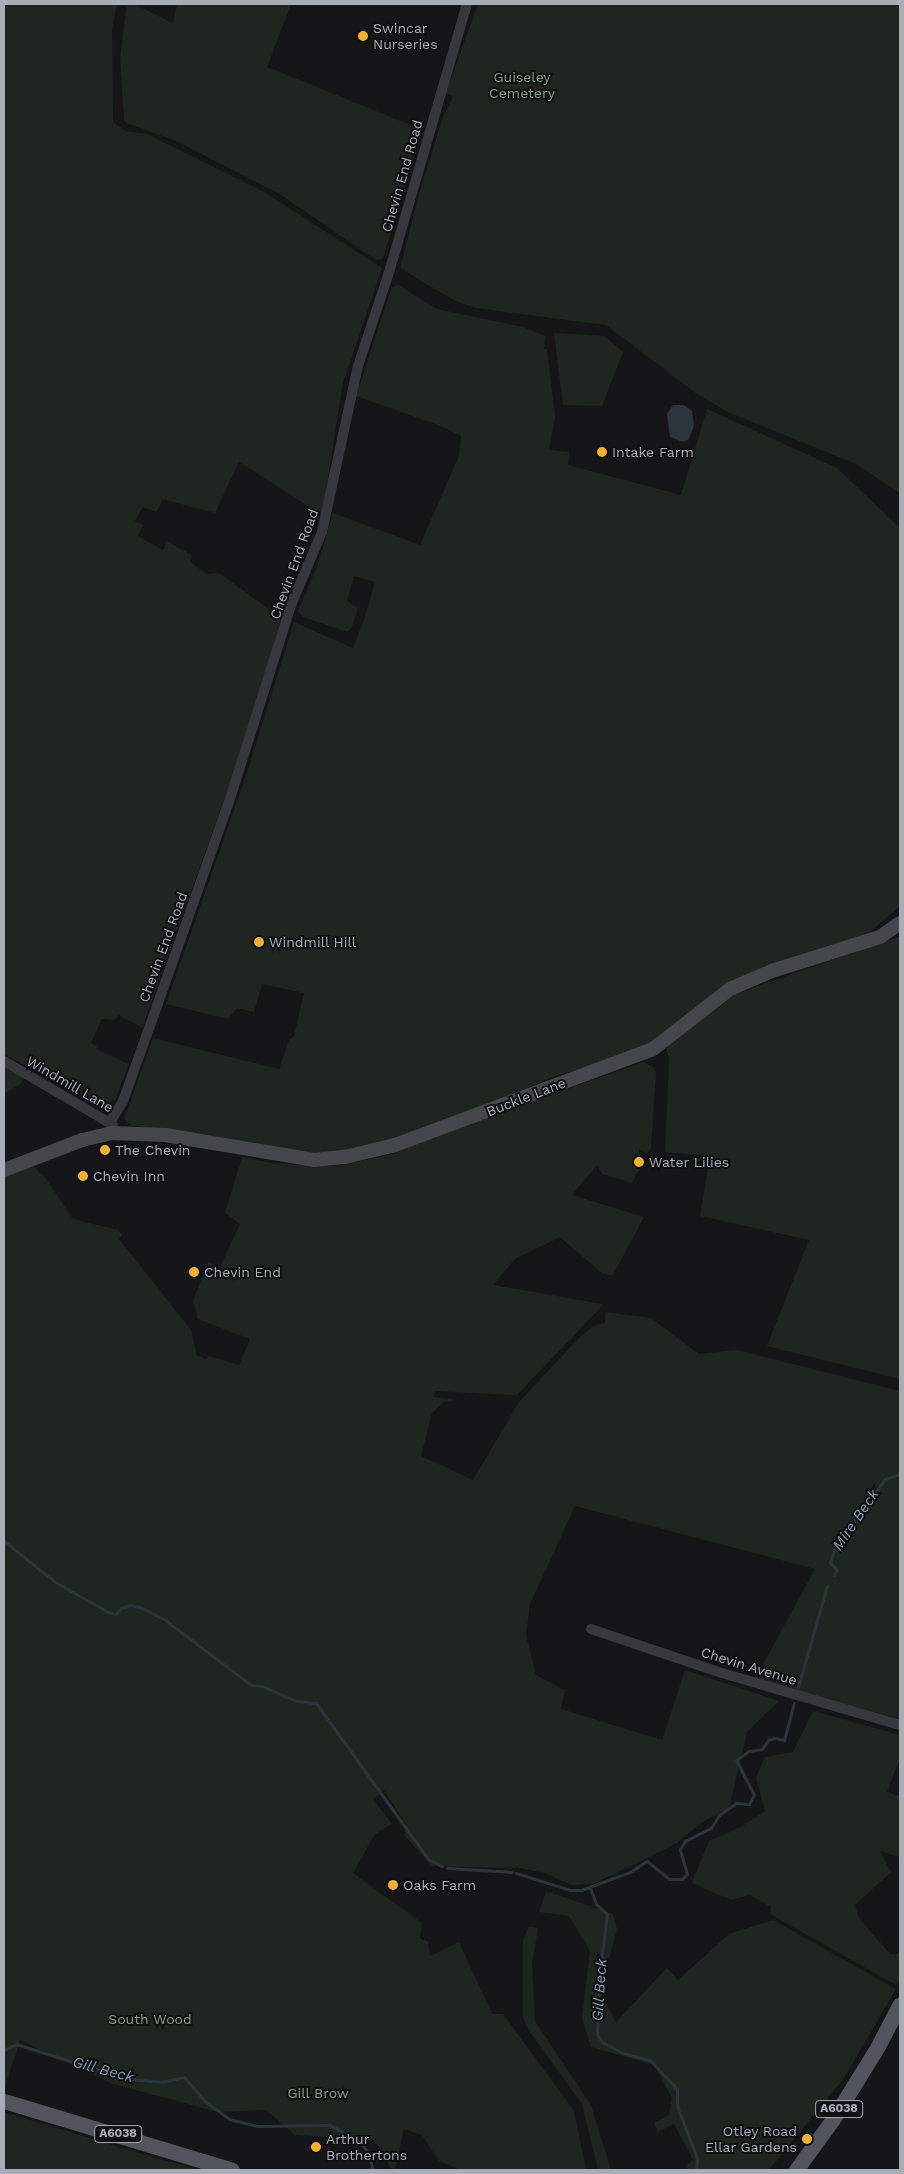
<!DOCTYPE html>
<html>
<head>
<meta charset="utf-8">
<style>
	body { margin:0 }
	#map { position:relative; width:904px; height:2174px; overflow:hidden; background:#161618; font-family:"Work Sans",sans-serif }
	div>[style] { position:absolute }
	.green>* { inset:0; background:#1e261f }
	.water>* { inset:0; background:#2c353c }
	.stream>* { height:3px; margin:-1.5px; padding:0 1.5px; transform-origin:1.5px; border-radius:1.5px; background:#2c353c }
	.street>* { height:10px; margin:-5px; padding:0 5px; transform-origin:5px; border-radius:5px; background:#37383d }
	.secondary>* { height:14px; margin:-7px; padding:0 7px; transform-origin:7px; border-radius:7px; background:#45474d }
	.primary>* { height:15px; margin:-7.5px; padding:0 7.5px; transform-origin:7.5px; border-radius:7.5px; background:#53555c }
	.dots>* { width:14px; height:14px; translate:-50% -50%; box-sizing:border-box; border:2px solid #111113; border-radius:50% }
	span { translate:-50% -50%; white-space:nowrap; text-align:center; line-height:1.15; -webkit-text-stroke:4px #111113; paint-order:stroke }
	.shield-label span { padding:1px 4px; background:#111113; border:1px solid; border-radius:4px; -webkit-text-stroke-width:0 }
	.shield-label { font-size:12px; color:#a8adb8; font-weight:700 }
	.poi-label { font-size:14px; color:#a8adb8 }
	.left { translate:0 -50%; text-align:left }
	.right { translate:-100% -50%; text-align:right }
	.park-label { font-size:14px; color:#7fa381 }
	.street-label { font-size:14px; color:#a8adb8 }
	.water-label { font-size:15px; color:#7f9bb3; font-style:italic }
	.frame { position:absolute; inset:0; border:5px solid #a8adb8; pointer-events:none }
</style>
</head>
<body>
<div id="map">
	<div class="green">
		<i style="clip-path:polygon(4px 4px,117px 4px,112px 29px,113px 122px,126px 131px,147px 134px,266px 193px,382px 268px,343px 383px,322px 515px,239px 462px,215px 513px,162px 499px,157px 512px,143px 507px,135px 521px,143px 525px,138px 536px,163px 550px,167px 541px,192px 555px,190px 562px,207px 574px,219px 573px,281px 618px,250px 728px,142px 1028px,119px 1015px,114px 1020px,102px 1019px,91px 1043px,97px 1046px,96px 1049px,129px 1064px,115px 1100px,101px 1107px,4px 1054px)"></i>
		<i style="clip-path:polygon(127px 4px,134px 4px,173px 23px,177px 4px,291px 4px,267px 67px,418px 128px,422px 132px,417px 149px,412px 149px,410px 154px,414px 157px,383px 259px,377px 260px,365px 253px,283px 196px,176px 141px,127px 123px,124px 120px,120px 58px)"></i>
		<i style="clip-path:polygon(478px 4px,900px 4px,900px 493px,856px 464px,728px 412px,697px 394px,606px 325px,476px 308px,455px 301px,400px 268px,419px 194px,443px 117px,453px 96px,446px 93px)"></i>
		<i style="clip-path:polygon(398px 285px,437px 309px,523px 327px,545px 336px,544px 349px,547px 349px,555px 417px,549px 450px,569px 452px,568px 465px,681px 495px,707px 409px,837px 468px,900px 528px,900px 906px,863px 938px,767px 967px,652px 1043px,624px 1056px,556px 1076px,397px 1142px,336px 1152px,299px 1154px,131px 1125px,124px 1119px,153px 1038px,279px 1069px,289px 1040px,294px 1036px,304px 993px,262px 984px,254px 1012px,237px 1008px,228px 1019px,166px 1004px,247px 773px,294px 622px,353px 648px,364px 620px,375px 582px,354px 576px,347px 601px,358px 608px,352px 627px,347px 632px,303px 617px,298px 611px,318px 564px,333px 513px,420px 545px,459px 456px,461px 436px,441px 426px,356px 396px,392px 287px)"></i>
		<i style="clip-path:polygon(554px 333px,604px 336px,623px 352px,602px 406px,563px 405px)"></i>
		<i style="clip-path:polygon(900px 936px,900px 1379px,767px 1346px,809px 1240px,700px 1216px,710px 1156px,665px 1152px,669px 1058px,666px 1048px,676px 1038px,736px 994px)"></i>
		<i style="clip-path:polygon(644px 1062px,654px 1068px,656px 1073px,651px 1148px,647px 1153px,639px 1149px,639px 1154px,645px 1157px,632px 1183px,602px 1174px,597px 1165px,572px 1195px,644px 1217px,613px 1275px,603px 1274px,560px 1237px,515px 1259px,493px 1285px,602px 1304px,600px 1308px,517px 1395px,435px 1391px,433px 1397px,452px 1399px,452px 1401px,444px 1402px,432px 1413px,421px 1456px,473px 1480px,519px 1402px,576px 1341px,593px 1326px,605px 1323px,605px 1312px,651px 1318px,699px 1354px,737px 1350px,900px 1391px,900px 1719px,755px 1679px,815px 1569px,575px 1506px,530px 1604px,526px 1635px,536px 1675px,565px 1690px,561px 1709px,662px 1740px,685px 1670px,779px 1701px,747px 1732px,729px 1808px,701px 1823px,677px 1843px,639px 1862px,595px 1883px,572px 1885px,544px 1873px,521px 1868px,432px 1866px,405px 1836px,406px 1824px,384px 1790px,373px 1799px,392px 1824px,375px 1834px,353px 1873px,422px 1923px,420px 1938px,428px 1942px,430px 1956px,459px 1942px,492px 2014px,503px 2014px,574px 2111px,586px 2170px,461px 2170px,439px 2161px,422px 2135px,404px 2129px,395px 2170px,392px 2170px,374px 2140px,295px 2135px,266px 2110px,218px 2112px,113px 2084px,20px 2040px,4px 2090px,4px 1177px,33px 1166px,44px 1176px,73px 1219px,118px 1230px,122px 1235px,119px 1239px,191px 1330px,197px 1356px,206px 1359px,209px 1356px,239px 1365px,250px 1339px,198px 1319px,193px 1301px,208px 1262px,220px 1267px,240px 1224px,225px 1213px,242px 1157px,272px 1163px,319px 1166px,342px 1165px,397px 1153px,398px 1149px)"></i>
		<i style="clip-path:polygon(4px 1065px,24px 1077px,22px 1083px,4px 1094px)"></i>
		<i style="clip-path:polygon(813px 1711px,900px 1735px,900px 1758px,887px 1792px,900px 1796px,900px 1857px,880px 1851px,891px 1872px,855px 1905px,859px 1918px,890px 1954px,900px 1954px,900px 1978px,896px 1985px,770px 1914px,771px 1907px,750px 1895px,731px 1900px,692px 1883px,709px 1841px,741px 1827px,765px 1811px,756px 1778px,765px 1757px,793px 1752px)"></i>
		<i style="clip-path:polygon(546px 1891px,613px 1914px,617px 1929px,600px 1992px,616px 2022px,667px 1968px,678px 1980px,729px 1934px,773px 1920px,896px 1989px,844px 2078px,769px 2170px,688px 2170px,687px 2165px,693px 2160px,674px 2124px,658px 2132px,654px 2123px,669px 2115px,672px 2098px,654px 2065px,591px 2047px,582px 2018px,590px 1951px,569px 1916px,539px 1912px)"></i>
		<i style="clip-path:polygon(529px 1927px,538px 1928px,532px 1964px,535px 2021px,591px 2105px,611px 2170px,598px 2170px,582px 2104px,530px 2032px,523px 2017px,523px 1940px)"></i>
		<i style="clip-path:polygon(4px 2112px,145px 2155px,200px 2170px,4px 2170px)"></i>
	</div>
	<div class="water">
		<i style="clip-path:polygon(673px 405px,684px 405px,692px 411px,694px 426px,689px 439px,683px 442px,670px 437px,667px 414px)"></i>
	</div>
	<div class="stream">
		<i style="left:4px;top:1541px;width:65px;rotate:38.8deg"></i>
		<i style="left:55px;top:1582px;width:61px;rotate:29.5deg"></i>
		<i style="left:108px;top:1612px;width:8px;rotate:14deg"></i>
		<i style="left:116px;top:1614px;width:8px;rotate:-50deg"></i>
		<i style="left:121px;top:1608px;width:9px;rotate:-18deg"></i>
		<i style="left:130px;top:1605px;width:10px;rotate:11deg"></i>
		<i style="left:140px;top:1607px;width:28px;rotate:27deg"></i>
		<i style="left:165px;top:1620px;width:108px;rotate:37.1deg"></i>
		<i style="left:251px;top:1685px;width:11px;rotate:5deg"></i>
		<i style="left:262px;top:1686px;width:37px;rotate:24deg"></i>
		<i style="left:296px;top:1701px;width:20px;rotate:6deg"></i>
		<i style="left:316px;top:1703px;width:192px;rotate:54.3deg"></i>
		<i style="left:428px;top:1859px;width:16px;rotate:27deg"></i>
		<i style="left:834px;top:1575px;width:6px;rotate:-59deg"></i>
		<i style="left:837px;top:1570px;width:10px;rotate:-135deg"></i>
		<i style="left:830px;top:1563px;width:17px;rotate:-73deg"></i>
		<i style="left:835px;top:1547px;width:84px;rotate:-53.7deg"></i>
		<i style="left:885px;top:1479px;width:16px;rotate:-18deg"></i>
		<i style="left:798px;top:1687px;width:105px;rotate:-74deg"></i>
		<i style="left:447px;top:1868px;width:65px;rotate:3.5deg"></i>
		<i style="left:516px;top:1873px;width:57px;rotate:17.5deg"></i>
		<i style="left:570px;top:1890px;width:11px"></i>
		<i style="left:581px;top:1890px;width:52px;rotate:-20.2deg"></i>
		<i style="left:630px;top:1872px;width:20px;rotate:-33deg"></i>
		<i style="left:647px;top:1861px;width:28px;rotate:39deg"></i>
		<i style="left:669px;top:1879px;width:13px"></i>
		<i style="left:682px;top:1879px;width:7px;rotate:-45deg"></i>
		<i style="left:687px;top:1874px;width:26px;rotate:-106deg"></i>
		<i style="left:680px;top:1849px;width:9px;rotate:-58deg"></i>
		<i style="left:685px;top:1841px;width:29px;rotate:-27deg"></i>
		<i style="left:711px;top:1828px;width:15px;rotate:-58deg"></i>
		<i style="left:719px;top:1815px;width:21px;rotate:-35deg"></i>
		<i style="left:736px;top:1803px;width:13px;rotate:4deg"></i>
		<i style="left:749px;top:1804px;width:10px;rotate:-61deg"></i>
		<i style="left:754px;top:1795px;width:39px;rotate:-117deg"></i>
		<i style="left:736px;top:1760px;width:16px;rotate:-35deg"></i>
		<i style="left:749px;top:1751px;width:13px;rotate:-9deg"></i>
		<i style="left:762px;top:1749px;width:11px;rotate:-56deg"></i>
		<i style="left:768px;top:1740px;width:6px;rotate:-18deg"></i>
		<i style="left:774px;top:1738px;width:10px;rotate:11deg"></i>
		<i style="left:784px;top:1740px;width:38px;rotate:-75deg"></i>
		<i style="left:590px;top:1888px;width:17px;rotate:69deg"></i>
		<i style="left:596px;top:1904px;width:15px;rotate:42deg"></i>
		<i style="left:607px;top:1914px;width:55px;rotate:97.3deg"></i>
		<i style="left:600px;top:1969px;width:65px;rotate:92.6deg"></i>
		<i style="left:597px;top:2034px;width:9px;rotate:58deg"></i>
		<i style="left:602px;top:2042px;width:24px;rotate:28deg"></i>
		<i style="left:623px;top:2053px;width:28px;rotate:15deg"></i>
		<i style="left:650px;top:2060px;width:40px;rotate:47deg"></i>
		<i style="left:677px;top:2089px;width:17px;rotate:90deg"></i>
		<i style="left:677px;top:2106px;width:56px;rotate:69deg"></i>
		<i style="left:697px;top:2158px;width:12px;rotate:95deg"></i>
		<i style="left:4px;top:2050px;width:13px;rotate:-27deg"></i>
		<i style="left:16px;top:2044px;width:117px;rotate:17.4deg"></i>
		<i style="left:128px;top:2079px;width:33px;rotate:5deg"></i>
		<i style="left:161px;top:2082px;width:24px;rotate:-12deg"></i>
		<i style="left:184px;top:2077px;width:33px;rotate:49deg"></i>
		<i style="left:206px;top:2102px;width:29px;rotate:36deg"></i>
		<i style="left:229px;top:2119px;width:30px;rotate:14deg"></i>
		<i style="left:258px;top:2126px;width:72px;rotate:-0.8deg"></i>
		<i style="left:330px;top:2125px;width:32px;rotate:28deg"></i>
		<i style="left:358px;top:2140px;width:19px;rotate:51deg"></i>
		<i style="left:370px;top:2155px;width:15px;rotate:82deg"></i>
	</div>
	<div class="street">
		<i style="left:4px;top:1061px;width:126px;rotate:30.4deg"></i>
		<i style="left:110px;top:1122px;width:25px;rotate:-58deg"></i>
		<i style="left:123px;top:1101px;width:101px;rotate:-70.3deg"></i>
		<i style="left:157px;top:1006px;width:216px;rotate:-70.6deg"></i>
		<i style="left:229px;top:802px;width:207px;rotate:-72.5deg"></i>
		<i style="left:291px;top:605px;width:79px;rotate:-67deg"></i>
		<i style="left:322px;top:532px;width:170px;rotate:-77.8deg"></i>
		<i style="left:358px;top:366px;width:102px;rotate:-71.7deg"></i>
		<i style="left:390px;top:269px;width:276px;rotate:-73.8deg"></i>
		<i style="left:591px;top:1629px;width:138px;rotate:18.6deg"></i>
		<i style="left:722px;top:1673px;width:185px;rotate:16.3deg"></i>
	</div>
	<div class="secondary">
		<i style="left:4px;top:1170px;width:84px;rotate:-21deg"></i>
		<i style="left:82px;top:1140px;width:31px;rotate:-13deg"></i>
		<i style="left:112px;top:1133px;width:53px;rotate:2.2deg"></i>
		<i style="left:165px;top:1135px;width:151px;rotate:9.5deg"></i>
		<i style="left:314px;top:1160px;width:31px;rotate:-6deg"></i>
		<i style="left:345px;top:1157px;width:51px;rotate:-13.5deg"></i>
		<i style="left:395px;top:1145px;width:275px;rotate:-20.4deg"></i>
		<i style="left:653px;top:1049px;width:98px;rotate:-37.9deg"></i>
		<i style="left:730px;top:989px;width:46px;rotate:-23.2deg"></i>
		<i style="left:772px;top:971px;width:113px;rotate:-17.5deg"></i>
		<i style="left:880px;top:937px;width:24px;rotate:-35deg"></i>
	</div>
	<div class="primary">
		<i style="left:4px;top:2101px;width:238px;rotate:16.8deg"></i>
		<i style="left:796px;top:2170px;width:63px;rotate:-54deg"></i>
		<i style="left:833px;top:2119px;width:86px;rotate:-58.3deg"></i>
		<i style="left:878px;top:2046px;width:47px;rotate:-62.4deg"></i>
	</div>
	<div class="dots">
		<i style="left:363px;top:36px;background:#f2b134"></i>
		<i style="left:602px;top:452px;background:#f2b134"></i>
		<i style="left:259px;top:942px;background:#f2b134"></i>
		<i style="left:105px;top:1150px;background:#f2b134"></i>
		<i style="left:639px;top:1162px;background:#f2b134"></i>
		<i style="left:83px;top:1176px;background:#f2b134"></i>
		<i style="left:194px;top:1272px;background:#f2b134"></i>
		<i style="left:393px;top:1885px;background:#f2b134"></i>
		<i style="left:807px;top:2139px;background:#f2b134"></i>
		<i style="left:316px;top:2147px;background:#f2b134"></i>
	</div>
	<div class="shield-label">
		<span style="left:839px;top:2109px">A6038</span>
		<span style="left:118px;top:2134px">A6038</span>
	</div>
	<div class="poi-label">
		<span class="left" style="left:373px;top:36px">Swincar<br>Nurseries</span>
		<span class="left" style="left:612px;top:452px">Intake Farm</span>
		<span class="left" style="left:269px;top:942px">Windmill Hill</span>
		<span class="left" style="left:115px;top:1150px">The Chevin</span>
		<span class="left" style="left:649px;top:1162px">Water Lilies</span>
		<span class="left" style="left:93px;top:1176px">Chevin Inn</span>
		<span class="left" style="left:204px;top:1272px">Chevin End</span>
		<span class="left" style="left:403px;top:1885px">Oaks Farm</span>
		<span class="right" style="left:797px;top:2139px">Otley Road<br>Ellar Gardens</span>
		<span class="left" style="left:326px;top:2147px">Arthur<br>Brothertons</span>
	</div>
	<div class="park-label">
		<span style="left:522px;top:85px">Guiseley<br>Cemetery</span>
		<span style="left:150px;top:2019px">South Wood</span>
		<span style="left:318px;top:2093px">Gill Brow</span>
	</div>
	<div class="street-label">
		<span style="left:402px;top:176px;rotate:-74deg">Chevin End Road</span>
		<span style="left:294px;top:564px;rotate:-70deg">Chevin End Road</span>
		<span style="left:163px;top:947px;rotate:-70deg">Chevin End Road</span>
		<span style="left:70px;top:1084px;rotate:30deg">Windmill Lane</span>
		<span style="left:526px;top:1097px;rotate:-21deg">Buckle Lane</span>
		<span style="left:749px;top:1666px;rotate:17deg">Chevin Avenue</span>
	</div>
	<div class="water-label">
		<span style="left:856px;top:1520px;rotate:-56deg">Mire Beck</span>
		<span style="left:600px;top:1990px;rotate:-86deg">Gill Beck</span>
		<span style="left:103px;top:2070px;rotate:15deg">Gill Beck</span>
	</div>
	<div class="frame"></div>
</div>
</body>
</html>
